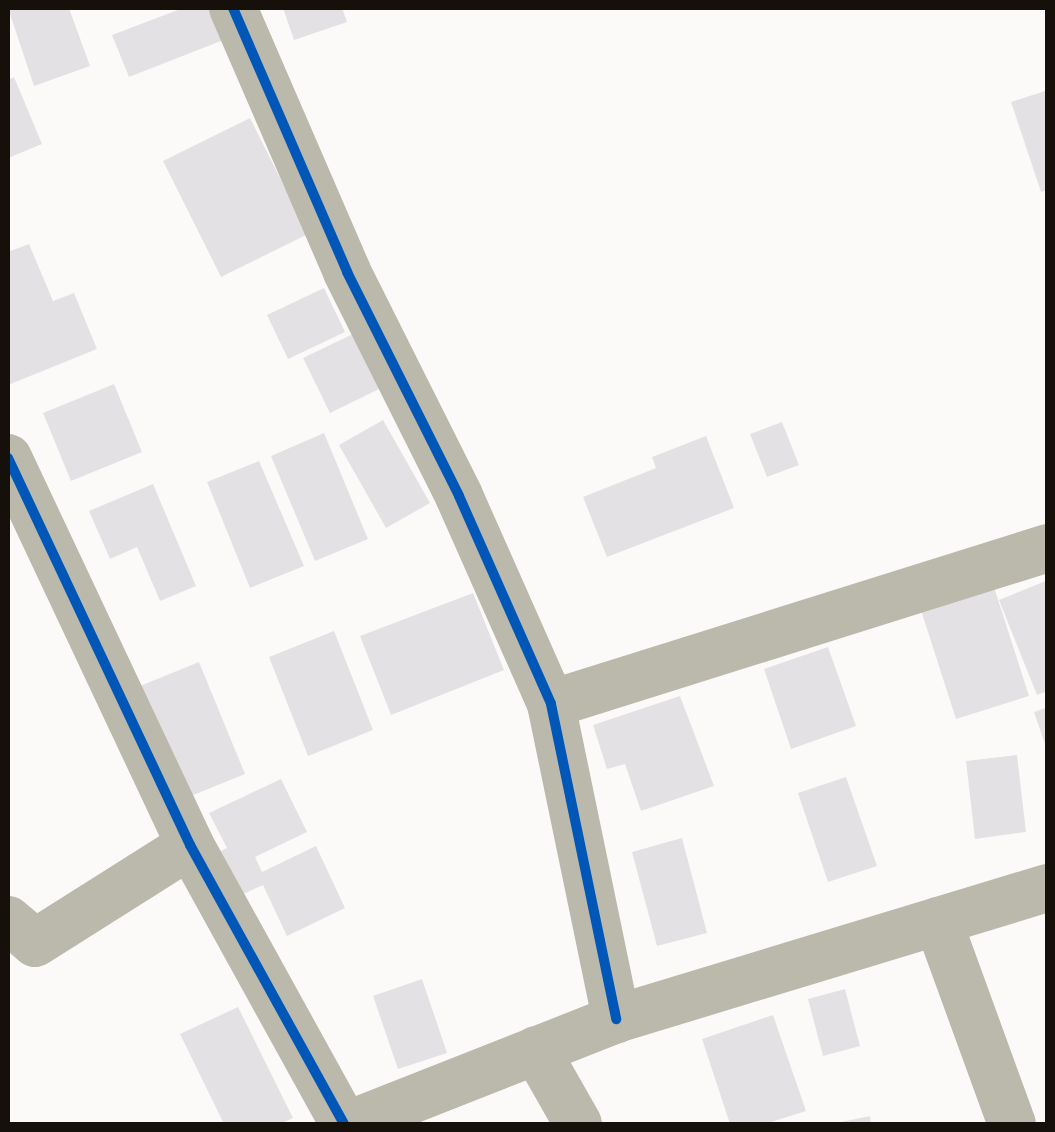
<!DOCTYPE html>
<html>
<head>
<meta charset="utf-8">
<style>
	body { margin:0 }
	#map { position:relative; width:1055px; height:1132px; overflow:hidden; background:#fcfaf8; font-family:Merriweather,serif }
	div>[style] { position:absolute }
	.building>* { inset:0; background:#e4e1e5 }
	.minor>* { height:48px; margin:-24px; padding:0 24px; transform-origin:24px; border-radius:24px; background:#bbb9ac }
	.cycleway>* { height:10px; margin:-5px; padding:0 5px; transform-origin:5px; border-radius:5px; background:#0057b8 }
	span { translate:-50% -50%; white-space:nowrap; text-align:center; line-height:1.15; -webkit-text-stroke:10px #fff; paint-order:stroke }
	.frame { position:absolute; inset:0; border:10px solid #151009; pointer-events:none }
</style>
</head>
<body>
<div id="map">
	<div class="building">
		<i style="clip-path:polygon(8px 8px,69px 8px,90px 66px,34px 86px)"></i>
		<i style="clip-path:polygon(183px 8px,220px 8px,231px 37px,129px 77px,112px 35px)"></i>
		<i style="clip-path:polygon(283px 8px,342px 8px,347px 22px,294px 40px)"></i>
		<i style="clip-path:polygon(14px 77px,42px 144px,8px 158px,8px 80px)"></i>
		<i style="clip-path:polygon(1048px 90px,1048px 190px,1041px 192px,1011px 102px)"></i>
		<i style="clip-path:polygon(250px 118px,308px 234px,221px 277px,163px 161px)"></i>
		<i style="clip-path:polygon(29px 244px,53px 301px,74px 293px,97px 349px,8px 385px,8px 252px)"></i>
		<i style="clip-path:polygon(324px 288px,345px 332px,288px 359px,267px 315px)"></i>
		<i style="clip-path:polygon(353px 334px,379px 389px,330px 413px,303px 358px)"></i>
		<i style="clip-path:polygon(114px 384px,142px 452px,71px 481px,43px 413px)"></i>
		<i style="clip-path:polygon(383px 420px,430px 503px,386px 528px,339px 445px)"></i>
		<i style="clip-path:polygon(782px 422px,799px 465px,767px 477px,750px 434px)"></i>
		<i style="clip-path:polygon(324px 433px,368px 539px,315px 561px,271px 456px)"></i>
		<i style="clip-path:polygon(706px 436px,734px 508px,607px 557px,583px 497px,656px 468px,652px 457px)"></i>
		<i style="clip-path:polygon(259px 461px,304px 566px,250px 588px,207px 482px)"></i>
		<i style="clip-path:polygon(153px 484px,196px 586px,160px 601px,137px 547px,110px 559px,89px 511px)"></i>
		<i style="clip-path:polygon(1048px 580px,1048px 691px,1037px 695px,999px 600px)"></i>
		<i style="clip-path:polygon(992px 581px,1029px 696px,956px 719px,919px 604px)"></i>
		<i style="clip-path:polygon(473px 593px,504px 670px,391px 715px,360px 636px)"></i>
		<i style="clip-path:polygon(334px 631px,373px 730px,308px 756px,269px 657px)"></i>
		<i style="clip-path:polygon(828px 647px,856px 726px,791px 749px,764px 669px)"></i>
		<i style="clip-path:polygon(199px 662px,245px 774px,181px 800px,135px 688px)"></i>
		<i style="clip-path:polygon(680px 696px,714px 786px,641px 811px,625px 764px,607px 769px,593px 725px)"></i>
		<i style="clip-path:polygon(1048px 707px,1048px 750px,1047px 750px,1034px 712px)"></i>
		<i style="clip-path:polygon(1017px 755px,1026px 832px,975px 839px,966px 761px)"></i>
		<i style="clip-path:polygon(846px 777px,877px 866px,828px 882px,798px 793px)"></i>
		<i style="clip-path:polygon(281px 779px,307px 832px,255px 857px,262px 872px,316px 846px,345px 908px,287px 936px,263px 885px,232px 899px,211px 856px,227px 848px,209px 813px)"></i>
		<i style="clip-path:polygon(682px 838px,707px 933px,657px 946px,632px 852px)"></i>
		<i style="clip-path:polygon(422px 979px,447px 1053px,398px 1069px,373px 996px)"></i>
		<i style="clip-path:polygon(845px 989px,860px 1046px,823px 1056px,808px 999px)"></i>
		<i style="clip-path:polygon(238px 1007px,293px 1118px,280px 1124px,224px 1124px,180px 1034px)"></i>
		<i style="clip-path:polygon(773px 1015px,806px 1111px,765px 1124px,730px 1124px,702px 1039px)"></i>
		<i style="clip-path:polygon(870px 1116px,871px 1124px,837px 1124px,836px 1123px)"></i>
	</div>
	<div class="minor">
		<i style="left:233px;top:8px;width:288px;rotate:66.6deg"></i>
		<i style="left:347px;top:272px;width:250px;rotate:63.4deg"></i>
		<i style="left:459px;top:496px;width:227px;rotate:66.1deg"></i>
		<i style="left:551px;top:704px;width:322px;rotate:78.3deg"></i>
		<i style="left:8px;top:458px;width:428px;rotate:64.8deg"></i>
		<i style="left:190px;top:845px;width:319px;rotate:61.1deg"></i>
		<i style="left:551px;top:704px;width:521px;rotate:-17.43deg"></i>
		<i style="left:8px;top:920px;width:35px;rotate:40deg"></i>
		<i style="left:35px;top:943px;width:183px;rotate:-32.3deg"></i>
		<i style="left:938px;top:921px;width:216px;rotate:70deg"></i>
		<i style="left:536px;top:1050px;width:85px;rotate:60.4deg"></i>
		<i style="left:350px;top:1124px;width:286px;rotate:-21.5deg"></i>
		<i style="left:616px;top:1019px;width:451px;rotate:-16.9deg"></i>
	</div>
	<div class="cycleway">
		<i style="left:233px;top:8px;width:288px;rotate:66.6deg"></i>
		<i style="left:347px;top:272px;width:250px;rotate:63.4deg"></i>
		<i style="left:459px;top:496px;width:227px;rotate:66.1deg"></i>
		<i style="left:551px;top:704px;width:322px;rotate:78.3deg"></i>
		<i style="left:8px;top:458px;width:428px;rotate:64.8deg"></i>
		<i style="left:190px;top:845px;width:319px;rotate:61.1deg"></i>
	</div>
	<div class="frame"></div>
</div>
</body>
</html>
